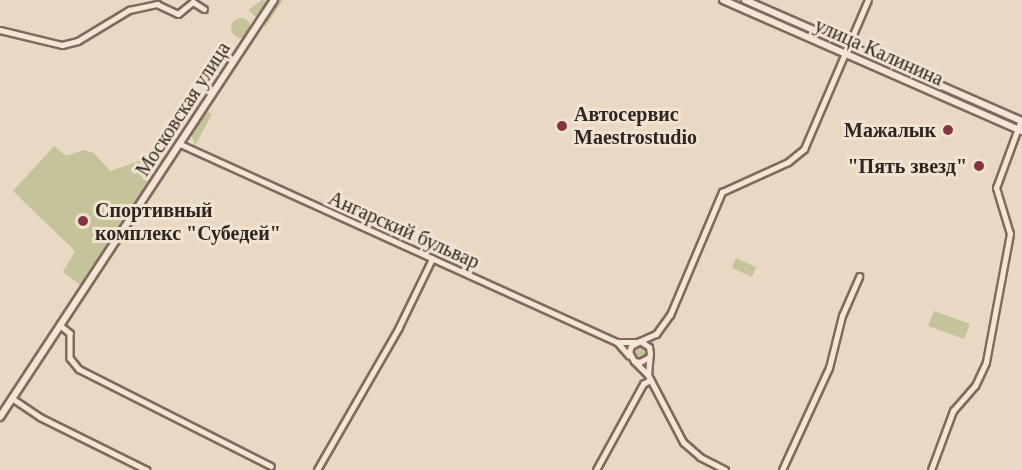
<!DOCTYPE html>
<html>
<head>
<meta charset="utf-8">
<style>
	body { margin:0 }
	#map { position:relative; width:1022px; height:470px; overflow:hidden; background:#e8d8c4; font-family:"Times New Roman",serif }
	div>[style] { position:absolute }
	.green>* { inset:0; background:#c4c399 }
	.round { border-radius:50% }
	.roads { filter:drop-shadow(2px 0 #806a5d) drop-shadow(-2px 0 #806a5d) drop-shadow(0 2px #806a5d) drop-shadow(0 -2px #806a5d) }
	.minor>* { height:4.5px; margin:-2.25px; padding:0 2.25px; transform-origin:2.25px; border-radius:2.25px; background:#f4e6d6 }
	.tertiary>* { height:5px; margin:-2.5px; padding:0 2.5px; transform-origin:2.5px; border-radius:2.5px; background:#f4e6d6 }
	.secondary>* { height:6px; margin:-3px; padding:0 3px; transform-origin:3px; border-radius:3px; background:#f4e6d6 }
	.dots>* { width:16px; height:16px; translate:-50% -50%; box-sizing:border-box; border:3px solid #f0e3d2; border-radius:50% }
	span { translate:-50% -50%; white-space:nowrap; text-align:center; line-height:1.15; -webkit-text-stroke:6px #f0e3d2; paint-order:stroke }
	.street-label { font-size:20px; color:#32251f }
	.poi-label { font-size:20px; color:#32251f; font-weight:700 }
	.left { translate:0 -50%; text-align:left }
	.right { translate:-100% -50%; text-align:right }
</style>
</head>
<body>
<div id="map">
	<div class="green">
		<i style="clip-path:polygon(262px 0,268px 1px,256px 17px,248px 10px)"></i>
		<i style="clip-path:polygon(278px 0,283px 0,265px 27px,264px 20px)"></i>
		<i style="clip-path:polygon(734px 0,741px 0,839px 44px,838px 47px)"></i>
		<i class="round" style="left:231px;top:18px;width:20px;height:20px"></i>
		<i style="clip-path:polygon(861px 56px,1013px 121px,1012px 124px,858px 58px)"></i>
		<i style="clip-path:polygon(206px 111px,212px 114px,195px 146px,191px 134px)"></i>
		<i style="clip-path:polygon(54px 146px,66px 156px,84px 150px,94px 153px,110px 171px,151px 157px,154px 151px,164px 158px,80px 285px,63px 272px,75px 251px,13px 191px)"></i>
		<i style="clip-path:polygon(736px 258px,756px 267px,752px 277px,732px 268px)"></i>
		<i style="clip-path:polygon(934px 311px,970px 324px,964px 339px,928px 326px)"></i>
		<i style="clip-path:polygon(641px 343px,648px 355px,639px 361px,632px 356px,631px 348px)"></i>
	</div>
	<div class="roads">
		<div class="minor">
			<i style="left:0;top:30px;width:64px;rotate:13.6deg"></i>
			<i style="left:62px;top:45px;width:16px;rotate:-14deg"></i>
			<i style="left:78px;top:41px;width:60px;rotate:-31.3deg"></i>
			<i style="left:129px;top:10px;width:29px;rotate:-12deg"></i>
			<i style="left:157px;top:4px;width:23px;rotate:25deg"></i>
			<i style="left:178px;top:14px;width:19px;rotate:-39deg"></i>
			<i style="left:193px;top:2px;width:13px;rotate:32deg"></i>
			<i style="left:60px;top:325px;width:13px;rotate:39deg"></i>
			<i style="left:70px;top:333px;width:25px;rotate:90deg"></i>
			<i style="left:70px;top:358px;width:14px;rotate:51deg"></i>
			<i style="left:79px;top:369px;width:215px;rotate:26.8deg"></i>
			<i style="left:12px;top:398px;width:34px;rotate:34deg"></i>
			<i style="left:40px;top:417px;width:119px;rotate:26.4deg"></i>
			<i style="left:317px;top:470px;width:163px;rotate:-60.1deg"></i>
			<i style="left:398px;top:329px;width:78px;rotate:-64.1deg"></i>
			<i style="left:596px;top:470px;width:98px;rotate:-61.3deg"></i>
			<i style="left:643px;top:384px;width:8px;rotate:-30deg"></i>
			<i style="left:782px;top:470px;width:112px;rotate:-65.3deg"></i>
			<i style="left:829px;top:368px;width:54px;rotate:-76deg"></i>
			<i style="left:842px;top:316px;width:43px;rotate:-66.4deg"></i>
			<i style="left:931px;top:470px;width:63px;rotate:-69.6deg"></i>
			<i style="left:953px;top:411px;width:33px;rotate:-49deg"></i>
			<i style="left:975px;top:386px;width:26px;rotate:-65deg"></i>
			<i style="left:986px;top:362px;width:130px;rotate:-79.4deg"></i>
			<i style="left:1010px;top:234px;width:48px;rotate:-106.9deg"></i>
			<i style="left:996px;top:188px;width:72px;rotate:-69.8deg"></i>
		</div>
		<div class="tertiary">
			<i style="left:180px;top:144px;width:480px;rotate:24.4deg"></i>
			<i style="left:617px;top:342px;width:19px"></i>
			<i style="left:640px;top:341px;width:17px;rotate:-24deg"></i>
			<i style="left:656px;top:334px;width:24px;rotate:-54deg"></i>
			<i style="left:670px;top:315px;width:134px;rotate:-67.1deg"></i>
			<i style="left:722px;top:192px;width:72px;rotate:-24.4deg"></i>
			<i style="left:788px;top:162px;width:21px;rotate:-39deg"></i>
			<i style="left:804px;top:149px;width:162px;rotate:-66.8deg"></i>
			<i style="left:617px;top:342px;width:18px;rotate:49deg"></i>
			<i style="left:634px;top:361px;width:20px;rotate:45deg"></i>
			<i style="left:648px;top:375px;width:76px;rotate:62.4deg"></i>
			<i style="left:683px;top:442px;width:23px;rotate:41deg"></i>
			<i style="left:700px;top:457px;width:28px;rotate:27deg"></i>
			<i style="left:648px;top:375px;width:21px;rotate:-85deg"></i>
			<i style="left:650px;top:354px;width:7px;rotate:-98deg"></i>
			<i style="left:649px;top:347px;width:11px;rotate:-146deg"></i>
			<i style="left:640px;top:341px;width:10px;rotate:151deg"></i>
			<i style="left:631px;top:346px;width:6px;rotate:108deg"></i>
			<i style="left:629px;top:352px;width:10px;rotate:61deg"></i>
			<i style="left:634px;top:361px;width:6px;rotate:9deg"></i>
			<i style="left:640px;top:362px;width:10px;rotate:-29deg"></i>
		</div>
		<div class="secondary">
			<i style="left:723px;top:0;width:326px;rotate:23.7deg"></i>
			<i style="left:745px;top:0;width:302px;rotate:23.6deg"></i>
			<i style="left:0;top:417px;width:499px;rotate:-56.7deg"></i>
		</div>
	</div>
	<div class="dots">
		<i style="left:562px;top:126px;background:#873441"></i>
		<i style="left:948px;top:130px;background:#873441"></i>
		<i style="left:979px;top:166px;background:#873441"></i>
		<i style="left:83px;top:221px;background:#873441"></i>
	</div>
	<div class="street-label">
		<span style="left:879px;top:52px;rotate:24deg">улица Калинина</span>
		<span style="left:183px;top:109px;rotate:-57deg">Московская улица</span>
		<span style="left:404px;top:230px;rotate:24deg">Ангарский бульвар</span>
	</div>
	<div class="poi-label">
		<span class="left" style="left:574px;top:126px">Автосервис<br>Maestrostudio</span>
		<span class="right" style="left:936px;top:130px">Мажалык</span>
		<span class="right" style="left:967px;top:166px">"Пять звезд"</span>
		<span class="left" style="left:95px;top:222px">Спортивный<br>комплекс "Субедей"</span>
	</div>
</div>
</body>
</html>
